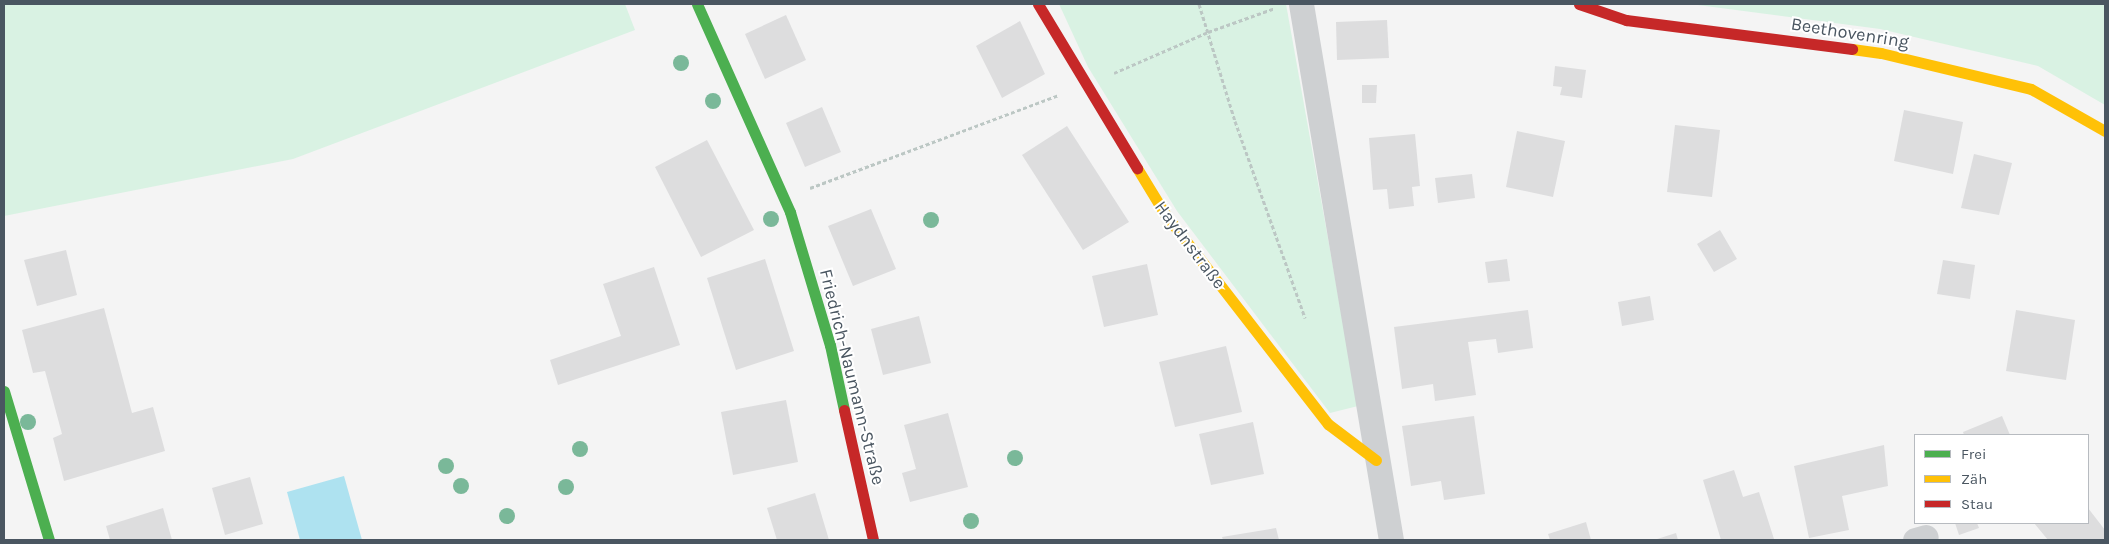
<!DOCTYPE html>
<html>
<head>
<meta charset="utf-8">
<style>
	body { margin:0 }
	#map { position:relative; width:2109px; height:544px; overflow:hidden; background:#f4f4f4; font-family:Karla,sans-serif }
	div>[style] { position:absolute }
	.green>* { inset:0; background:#d9f2e3 }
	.water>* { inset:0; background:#aee2f0 }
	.building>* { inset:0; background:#ddddde }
	.path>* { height:3px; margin-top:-1.5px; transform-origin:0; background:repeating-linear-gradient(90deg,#bcc7c4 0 4px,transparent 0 6.5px) }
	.street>* { height:25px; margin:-12.5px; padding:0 12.5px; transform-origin:12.5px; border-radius:12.5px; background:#ced0d2 }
	.fast>* { height:11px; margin:-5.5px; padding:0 5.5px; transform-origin:5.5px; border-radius:5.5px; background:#4caf50 }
	.slow>* { height:11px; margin:-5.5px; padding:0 5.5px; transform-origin:5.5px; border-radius:5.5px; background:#ffc107 }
	.jam>* { height:11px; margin:-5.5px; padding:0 5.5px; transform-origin:5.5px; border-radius:5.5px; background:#c62828 }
	.trees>* { width:16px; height:16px; margin:-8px; border-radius:50%; background:#7ab899 }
	span { translate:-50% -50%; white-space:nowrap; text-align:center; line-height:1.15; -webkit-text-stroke:4px #fff; paint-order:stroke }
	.street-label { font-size:18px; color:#4a5661 }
	.frame { position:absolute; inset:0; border:5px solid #4a5661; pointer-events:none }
	.legend { position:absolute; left:1914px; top:434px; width:175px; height:90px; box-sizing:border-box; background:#fff; border:1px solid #b7bbc0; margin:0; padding:6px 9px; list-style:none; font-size:15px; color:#4a5661 }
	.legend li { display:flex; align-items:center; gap:10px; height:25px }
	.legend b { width:25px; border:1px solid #b7bbc0 }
</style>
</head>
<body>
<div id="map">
	<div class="green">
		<i style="clip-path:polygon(4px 4px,625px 4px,635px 30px,293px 159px,4px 216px)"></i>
		<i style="clip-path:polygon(1059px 4px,1286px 4px,1358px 406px,1330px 413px,1177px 211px,1088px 67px)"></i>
		<i style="clip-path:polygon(1690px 4px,2105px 4px,2105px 105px,2038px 66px,1880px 29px)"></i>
	</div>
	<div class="water">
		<i style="clip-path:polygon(344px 476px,362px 540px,300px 540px,287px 492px)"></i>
	</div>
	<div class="building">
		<i style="clip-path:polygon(786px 15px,806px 60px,765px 79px,745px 34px)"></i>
		<i style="clip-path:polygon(1387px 20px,1389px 58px,1337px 60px,1336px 22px)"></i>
		<i style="clip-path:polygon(1020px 21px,1045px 74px,1002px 98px,976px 46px)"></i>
		<i style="clip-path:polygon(1555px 66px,1586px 70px,1582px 98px,1560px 95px,1562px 87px,1553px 86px)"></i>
		<i style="clip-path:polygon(1362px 85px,1377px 85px,1376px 103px,1362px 103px)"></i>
		<i style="clip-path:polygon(822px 107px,841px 152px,805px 167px,786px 123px)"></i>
		<i style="clip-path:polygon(1904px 110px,1963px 122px,1953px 174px,1894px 161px)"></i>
		<i style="clip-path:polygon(1675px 125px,1720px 130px,1712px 197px,1667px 192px)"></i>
		<i style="clip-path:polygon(1067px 126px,1129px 222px,1083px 250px,1022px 155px)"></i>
		<i style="clip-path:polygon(1517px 131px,1565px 141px,1553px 197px,1506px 187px)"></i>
		<i style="clip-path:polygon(1415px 134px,1420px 186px,1412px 187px,1414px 206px,1389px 209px,1387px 189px,1373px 190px,1369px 138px)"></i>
		<i style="clip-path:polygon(707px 140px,754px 230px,701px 257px,655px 167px)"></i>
		<i style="clip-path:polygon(1974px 154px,2012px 163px,1999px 215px,1961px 208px)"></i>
		<i style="clip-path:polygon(1472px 174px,1475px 198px,1438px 203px,1435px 178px)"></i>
		<i style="clip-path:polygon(871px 209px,896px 269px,853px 286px,828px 226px)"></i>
		<i style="clip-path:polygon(1720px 230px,1737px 259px,1714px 272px,1697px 244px)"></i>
		<i style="clip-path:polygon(66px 250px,77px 295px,37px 306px,24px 260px)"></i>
		<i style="clip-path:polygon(765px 259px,794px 351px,736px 370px,707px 278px)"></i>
		<i style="clip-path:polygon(1507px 259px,1510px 281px,1488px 283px,1485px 262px)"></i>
		<i style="clip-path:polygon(1943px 260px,1975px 265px,1970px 299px,1937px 294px)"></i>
		<i style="clip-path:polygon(1147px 264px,1158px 315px,1104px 327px,1092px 276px)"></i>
		<i style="clip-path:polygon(654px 267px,680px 345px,558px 385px,550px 360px,621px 336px,603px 284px)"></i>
		<i style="clip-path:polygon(1650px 296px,1654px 320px,1622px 326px,1618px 302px)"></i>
		<i style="clip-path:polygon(104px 308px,132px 413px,153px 407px,165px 451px,64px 481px,53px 438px,62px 434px,45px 371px,33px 373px,22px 330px)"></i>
		<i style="clip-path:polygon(1528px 310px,1533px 348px,1498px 353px,1496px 339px,1468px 342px,1476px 395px,1435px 401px,1433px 384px,1402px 389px,1394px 327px)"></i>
		<i style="clip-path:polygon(2016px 310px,2075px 320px,2066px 380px,2006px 371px)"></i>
		<i style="clip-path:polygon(919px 316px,931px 363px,883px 375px,871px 329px)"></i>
		<i style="clip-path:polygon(1226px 346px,1242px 412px,1175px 427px,1159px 362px)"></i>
		<i style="clip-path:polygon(786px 400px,798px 462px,733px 475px,721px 412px)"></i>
		<i style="clip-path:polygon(948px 413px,968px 487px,910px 502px,902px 473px,916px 469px,904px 425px)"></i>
		<i style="clip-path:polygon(1474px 416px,1485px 494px,1444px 500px,1441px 481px,1411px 486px,1402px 426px)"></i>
		<i style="clip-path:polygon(2002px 416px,2010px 435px,1964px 435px,1963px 432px)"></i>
		<i style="clip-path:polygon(1253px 422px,1264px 474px,1211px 485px,1199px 434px)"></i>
		<i style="clip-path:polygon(1884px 445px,1888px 486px,1842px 496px,1849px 530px,1809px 538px,1794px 466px)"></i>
		<i style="clip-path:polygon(1734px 470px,1743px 497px,1759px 492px,1774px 539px,1721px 540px,1703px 480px)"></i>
		<i style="clip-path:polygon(250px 477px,263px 524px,225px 535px,212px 488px)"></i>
		<i style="clip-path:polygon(815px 493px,829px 540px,777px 540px,767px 508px)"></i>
		<i style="clip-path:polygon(163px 508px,172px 540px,110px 540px,106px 526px)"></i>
		<i style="clip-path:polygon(2088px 508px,2105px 530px,2105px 540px,2048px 540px,2034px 523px,2088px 523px)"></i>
		<i style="clip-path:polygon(1586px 522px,1591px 540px,1550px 540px,1548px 534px)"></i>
		<i style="clip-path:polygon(1955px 523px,1977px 523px,1979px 528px,1959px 535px)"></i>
		<i style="clip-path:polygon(1276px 528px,1279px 540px,1223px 540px,1222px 537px)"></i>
		<i style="clip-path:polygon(1676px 533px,1678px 540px,1654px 540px)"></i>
	</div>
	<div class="path">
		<i style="left:1199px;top:4px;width:122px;rotate:72.9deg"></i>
		<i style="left:1235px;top:121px;width:209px;rotate:70.4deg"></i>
		<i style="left:1114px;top:73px;width:103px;rotate:-23.6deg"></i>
		<i style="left:1208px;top:32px;width:71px;rotate:-19.7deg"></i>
		<i style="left:810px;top:188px;width:266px;rotate:-20.5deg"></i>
	</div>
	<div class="street">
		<i style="left:1301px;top:4px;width:544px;rotate:80.47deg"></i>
		<i style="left:1915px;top:540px;width:11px;rotate:-15deg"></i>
	</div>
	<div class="fast">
		<i style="left:697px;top:4px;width:228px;rotate:65.9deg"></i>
		<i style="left:790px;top:212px;width:139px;rotate:73.3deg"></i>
		<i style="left:830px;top:345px;width:66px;rotate:77.8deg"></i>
		<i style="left:4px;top:391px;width:156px;rotate:73.2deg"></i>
	</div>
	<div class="slow">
		<i style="left:1852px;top:49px;width:29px;rotate:8deg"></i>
		<i style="left:1881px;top:53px;width:154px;rotate:13.5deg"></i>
		<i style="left:2031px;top:89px;width:85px;rotate:29.6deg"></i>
		<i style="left:1137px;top:168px;width:54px;rotate:58.7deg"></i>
		<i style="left:1165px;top:214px;width:266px;rotate:52.2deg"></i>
		<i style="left:1328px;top:424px;width:60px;rotate:36.9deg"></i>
	</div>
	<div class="jam">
		<i style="left:1038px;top:4px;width:192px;rotate:58.9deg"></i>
		<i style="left:1579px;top:4px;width:50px;rotate:18.8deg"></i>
		<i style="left:1626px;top:20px;width:228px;rotate:7.3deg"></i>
		<i style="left:844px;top:410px;width:133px;rotate:77.4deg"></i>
	</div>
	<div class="trees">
		<i style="left:681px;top:63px"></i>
		<i style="left:713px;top:101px"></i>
		<i style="left:771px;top:219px"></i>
		<i style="left:931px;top:220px"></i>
		<i style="left:28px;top:422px"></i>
		<i style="left:580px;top:449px"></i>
		<i style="left:1015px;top:458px"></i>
		<i style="left:446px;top:466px"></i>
		<i style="left:461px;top:486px"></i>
		<i style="left:566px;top:487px"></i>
		<i style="left:507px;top:516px"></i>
		<i style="left:971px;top:521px"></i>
	</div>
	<div class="street-label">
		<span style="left:1850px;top:33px;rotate:9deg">Beethovenring</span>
		<span style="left:1190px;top:245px;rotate:53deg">Haydnstraße</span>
		<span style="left:852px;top:377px;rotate:76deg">Friedrich-Naumann-Straße</span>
	</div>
	<div class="frame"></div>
	<ul class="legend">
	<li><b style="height:6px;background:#4caf50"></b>Frei</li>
	<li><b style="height:6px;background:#ffc107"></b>Zäh</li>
	<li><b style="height:6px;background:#c62828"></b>Stau</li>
	</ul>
</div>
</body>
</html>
